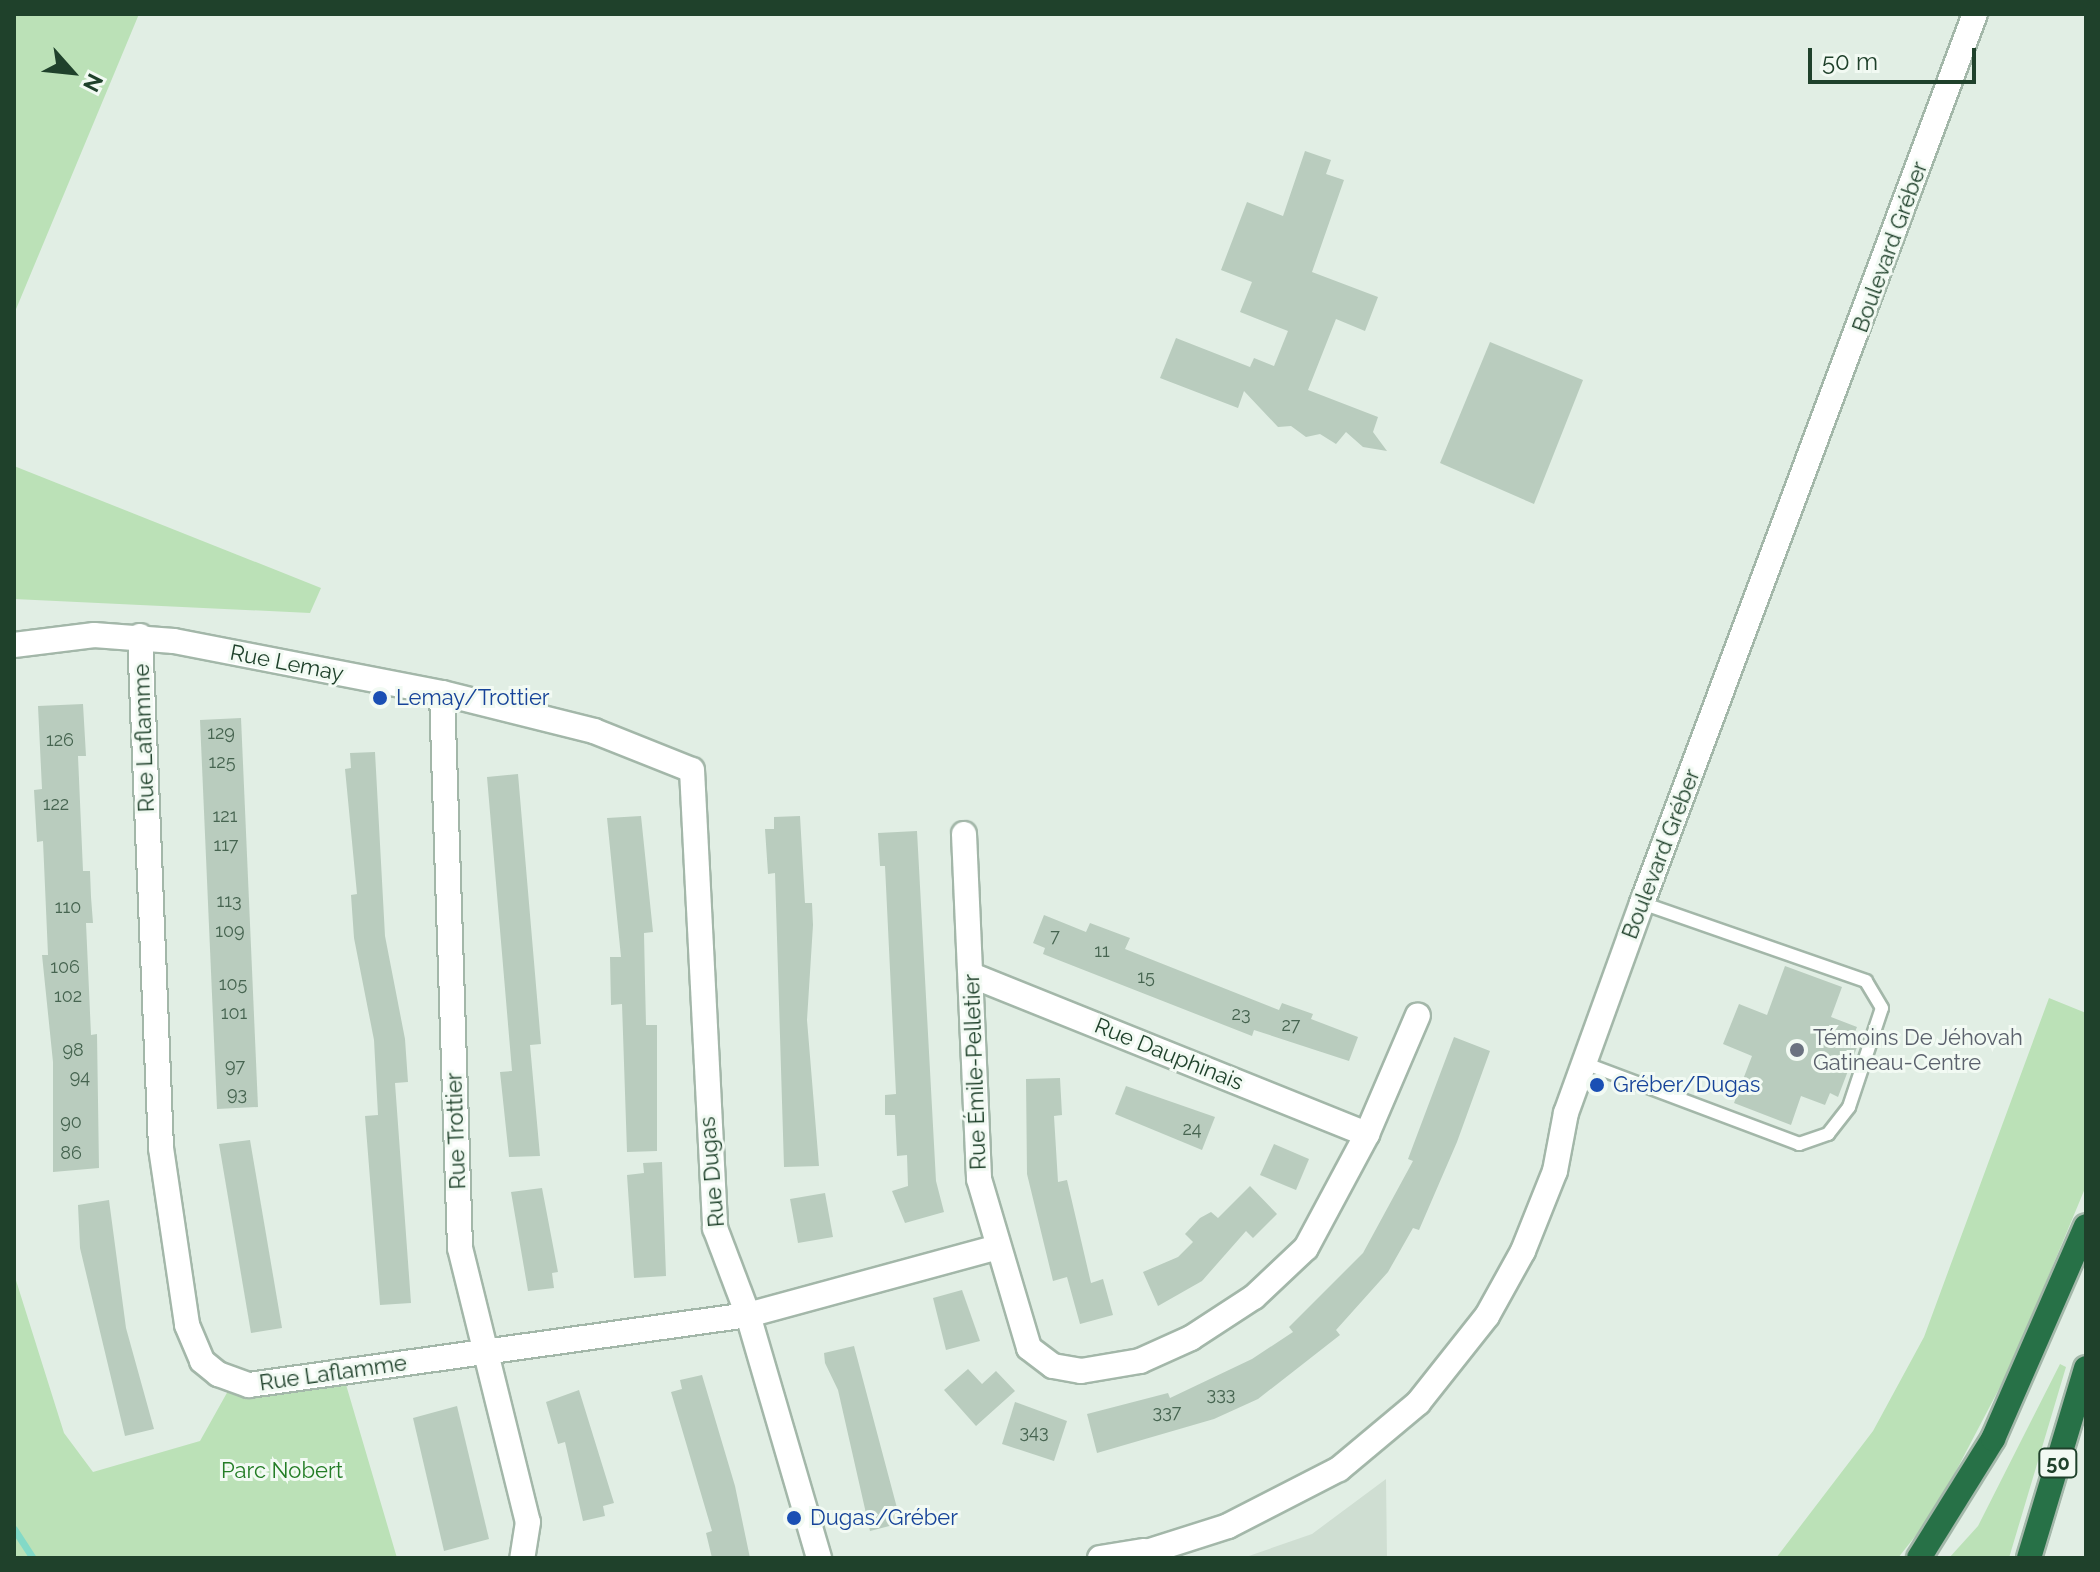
<!DOCTYPE html>
<html>
<head>
<meta charset="utf-8">
<style>
	body { margin:0 }
	#map { position:relative; width:2100px; height:1572px; overflow:hidden; background:#e1eee4; font-family:Raleway,sans-serif }
	div>[style] { position:absolute }
	.built>* { inset:0; background:#cfded2 }
	.green>* { inset:0; background:#bbe1b7 }
	.stream>* { height:7px; margin:-3.5px; padding:0 3.5px; transform-origin:3.5px; border-radius:3.5px; background:#82d9c7 }
	.building>* { inset:0; background:#b9ccbe }
	.roads { filter:drop-shadow(2px 0 #a3b7a9) drop-shadow(-2px 0 #a3b7a9) drop-shadow(0 2px #a3b7a9) drop-shadow(0 -2px #a3b7a9) }
	.service>* { height:12px; margin:-6px; padding:0 6px; transform-origin:6px; border-radius:6px; background:#fff }
	.minor>* { height:24px; margin:-12px; padding:0 12px; transform-origin:12px; border-radius:12px; background:#fff }
	.tertiary>* { height:24px; margin:-12px; padding:0 12px; transform-origin:12px; border-radius:12px; background:#fff }
	.motorway>* { height:24px; margin:-12px; padding:0 12px; transform-origin:12px; border-radius:12px; background:#277147 }
	.dots>* { width:22px; height:22px; translate:-50% -50%; box-sizing:border-box; border:4px solid #f2faf3; border-radius:50% }
	span { translate:-50% -50%; white-space:nowrap; text-align:center; line-height:1.15; -webkit-text-stroke:6px #f2faf3; paint-order:stroke }
	.number-label { font-size:18px; color:#466450 }
	.number-label span { -webkit-text-stroke-width:0 }
	.shield-label span { padding:2px 6px; background:#f2faf3; border:2px solid; border-radius:6px; -webkit-text-stroke-width:0 }
	.shield-label { font-size:20px; color:#1f412b; font-weight:700 }
	.street-label { font-size:22px; color:#1f412b }
	.transit-label { font-size:22px; color:#164399 }
	.left { translate:0 -50%; text-align:left }
	.worship-label { font-size:22px; color:#5b616d }
	.park-label { font-size:22px; color:#247d26 }
	.frame { position:absolute; inset:0; border:16px solid #1f412b; pointer-events:none }
	.north { position:absolute; left:32px; top:32px; width:80px; height:80px; -webkit-text-stroke:6px #f2faf3; paint-order:stroke; rotate:117deg; font-size:22px; font-weight:700; line-height:32px; text-align:center; color:#1f412b }
	.north::after { content:''; display:block; margin:auto; width:28px; height:36px; background:#1f412b; clip-path:polygon(50% 0,100% 100%,50% 72%,0 100%) }
	.scale { position:absolute; left:1808px; top:48px; width:168px; height:36px; box-sizing:border-box; border:4px solid #1f412b; border-top:0; padding-left:10px; font-size:24px; line-height:28px; white-space:nowrap; color:#1f412b; -webkit-text-stroke:6px #f2faf3; paint-order:stroke }
</style>
</head>
<body>
<div id="map">
	<div class="built">
		<i style="clip-path:polygon(1386px 1479px,1387px 1558px,1243px 1558px,1312px 1534px)"></i>
	</div>
	<div class="green">
		<i style="clip-path:polygon(14px 14px,139px 14px,14px 314px)"></i>
		<i style="clip-path:polygon(14px 466px,321px 588px,310px 613px,14px 599px)"></i>
		<i style="clip-path:polygon(2049px 998px,2086px 1013px,2086px 1186px,2011px 1366px,1935px 1511px,1898px 1558px,1776px 1558px,1873px 1431px,1924px 1337px)"></i>
		<i style="clip-path:polygon(14px 1274px,64px 1433px,93px 1472px,200px 1441px,233px 1382px,342px 1371px,397px 1558px,14px 1558px)"></i>
		<i style="clip-path:polygon(2060px 1364px,2066px 1367px,2009px 1558px,1949px 1558px,1978px 1526px)"></i>
	</div>
	<div class="stream">
		<i style="left:14px;top:1529px;width:35px;rotate:57deg"></i>
	</div>
	<div class="building">
		<i style="clip-path:polygon(1305px 151px,1331px 160px,1326px 174px,1344px 180px,1312px 272px,1378px 297px,1365px 331px,1336px 319px,1308px 390px,1378px 417px,1373px 432px,1387px 451px,1363px 447px,1346px 432px,1336px 444px,1320px 434px,1306px 437px,1291px 426px,1278px 427px,1244px 391px,1238px 408px,1160px 378px,1176px 338px,1250px 367px,1254px 358px,1274px 366px,1288px 331px,1240px 312px,1252px 282px,1221px 270px,1247px 202px,1283px 216px)"></i>
		<i style="clip-path:polygon(1490px 342px,1583px 380px,1534px 504px,1440px 463px)"></i>
		<i style="clip-path:polygon(83px 704px,86px 756px,78px 756px,83px 871px,90px 871px,91px 897px,93px 923px,86px 923px,91px 1035px,97px 1034px,99px 1168px,53px 1172px,53px 1062px,42px 955px,48px 955px,43px 841px,37px 842px,34px 790px,42px 789px,38px 706px)"></i>
		<i style="clip-path:polygon(241px 718px,258px 1107px,217px 1109px,200px 720px)"></i>
		<i style="clip-path:polygon(375px 752px,385px 936px,405px 1039px,408px 1082px,395px 1083px,411px 1303px,380px 1305px,365px 1116px,378px 1115px,374px 1040px,354px 938px,351px 895px,357px 894px,345px 769px,351px 768px,350px 753px)"></i>
		<i style="clip-path:polygon(518px 774px,541px 1044px,530px 1045px,540px 1156px,509px 1157px,500px 1072px,512px 1071px,487px 777px)"></i>
		<i style="clip-path:polygon(641px 816px,653px 932px,644px 933px,645px 982px,646px 1025px,657px 1025px,657px 1151px,627px 1152px,622px 1004px,611px 1005px,610px 957px,621px 957px,607px 818px)"></i>
		<i style="clip-path:polygon(800px 816px,805px 903px,812px 903px,813px 925px,807px 1020px,819px 1166px,784px 1167px,775px 873px,768px 874px,765px 829px,774px 829px,774px 817px)"></i>
		<i style="clip-path:polygon(917px 831px,936px 1181px,944px 1212px,905px 1223px,892px 1191px,908px 1186px,907px 1155px,897px 1156px,895px 1115px,885px 1115px,885px 1095px,896px 1094px,885px 866px,880px 866px,878px 833px)"></i>
		<i style="clip-path:polygon(1044px 915px,1086px 932px,1090px 923px,1130px 938px,1125px 949px,1279px 1010px,1282px 1003px,1313px 1014px,1311px 1019px,1358px 1037px,1349px 1061px,1254px 1030px,1252px 1036px,1043px 954px,1045px 948px,1033px 943px)"></i>
		<i style="clip-path:polygon(1785px 966px,1842px 987px,1831px 1017px,1857px 1027px,1852px 1039px,1859px 1042px,1838px 1097px,1830px 1093px,1825px 1105px,1801px 1096px,1791px 1125px,1734px 1103px,1752px 1056px,1723px 1044px,1739px 1004px,1767px 1015px)"></i>
		<i style="clip-path:polygon(1454px 1037px,1490px 1051px,1457px 1142px,1419px 1230px,1413px 1228px,1388px 1272px,1336px 1330px,1340px 1335px,1258px 1399px,1214px 1419px,1097px 1453px,1087px 1414px,1168px 1393px,1170px 1398px,1252px 1359px,1293px 1332px,1289px 1327px,1363px 1253px,1413px 1161px,1408px 1159px)"></i>
		<i style="clip-path:polygon(1060px 1078px,1062px 1115px,1054px 1116px,1058px 1182px,1067px 1180px,1091px 1283px,1103px 1279px,1113px 1315px,1080px 1324px,1067px 1277px,1053px 1281px,1027px 1174px,1026px 1079px)"></i>
		<i style="clip-path:polygon(1126px 1086px,1215px 1117px,1202px 1150px,1115px 1114px)"></i>
		<i style="clip-path:polygon(250px 1140px,282px 1328px,251px 1333px,219px 1144px)"></i>
		<i style="clip-path:polygon(1274px 1144px,1309px 1159px,1296px 1190px,1260px 1175px)"></i>
		<i style="clip-path:polygon(662px 1162px,666px 1276px,634px 1278px,627px 1175px,644px 1173px,643px 1163px)"></i>
		<i style="clip-path:polygon(1250px 1186px,1277px 1214px,1253px 1238px,1246px 1231px,1202px 1281px,1158px 1306px,1143px 1272px,1178px 1257px,1193px 1242px,1185px 1234px,1200px 1218px,1211px 1212px,1218px 1218px)"></i>
		<i style="clip-path:polygon(542px 1188px,558px 1272px,552px 1273px,554px 1288px,528px 1291px,511px 1192px)"></i>
		<i style="clip-path:polygon(825px 1193px,833px 1237px,798px 1243px,790px 1199px)"></i>
		<i style="clip-path:polygon(109px 1200px,126px 1328px,154px 1429px,125px 1436px,80px 1248px,78px 1205px)"></i>
		<i style="clip-path:polygon(962px 1290px,980px 1341px,946px 1350px,933px 1298px)"></i>
		<i style="clip-path:polygon(854px 1346px,901px 1523px,870px 1531px,838px 1390px,825px 1363px,824px 1353px)"></i>
		<i style="clip-path:polygon(968px 1369px,982px 1384px,996px 1371px,1015px 1391px,976px 1426px,944px 1390px)"></i>
		<i style="clip-path:polygon(702px 1375px,735px 1486px,750px 1558px,712px 1558px,706px 1533px,712px 1531px,671px 1392px,682px 1389px,680px 1380px)"></i>
		<i style="clip-path:polygon(579px 1390px,614px 1503px,603px 1506px,605px 1516px,583px 1521px,565px 1442px,558px 1444px,546px 1402px)"></i>
		<i style="clip-path:polygon(1015px 1402px,1067px 1421px,1054px 1461px,1002px 1444px)"></i>
		<i style="clip-path:polygon(457px 1406px,489px 1539px,444px 1551px,413px 1418px)"></i>
	</div>
	<div class="roads">
		<div class="service">
			<i style="left:1584px;top:1063px;width:230px;rotate:20.6deg"></i>
			<i style="left:1799px;top:1144px;width:31px;rotate:-19deg"></i>
			<i style="left:1828px;top:1134px;width:34px;rotate:-52deg"></i>
			<i style="left:1849px;top:1107px;width:104px;rotate:-71.6deg"></i>
			<i style="left:1882px;top:1008px;width:31px;rotate:-121deg"></i>
			<i style="left:1866px;top:981px;width:237px;rotate:-160.8deg"></i>
		</div>
		<div class="minor">
			<i style="left:140px;top:636px;width:512px;rotate:87.65deg"></i>
			<i style="left:161px;top:1148px;width:179px;rotate:81.6deg"></i>
			<i style="left:187px;top:1325px;width:39px;rotate:67deg"></i>
			<i style="left:202px;top:1361px;width:21px;rotate:39deg"></i>
			<i style="left:218px;top:1374px;width:33px;rotate:20deg"></i>
			<i style="left:249px;top:1385px;width:504px;rotate:-7.99deg"></i>
			<i style="left:748px;top:1315px;width:259px;rotate:-15.2deg"></i>
			<i style="left:14px;top:645px;width:81px;rotate:-7.1deg"></i>
			<i style="left:94px;top:635px;width:80px;rotate:4.3deg"></i>
			<i style="left:174px;top:641px;width:273px;rotate:11deg"></i>
			<i style="left:442px;top:693px;width:157px;rotate:14deg"></i>
			<i style="left:594px;top:731px;width:105px;rotate:21.7deg"></i>
			<i style="left:692px;top:770px;width:459px;rotate:87.1deg"></i>
			<i style="left:715px;top:1228px;width:93px;rotate:69.2deg"></i>
			<i style="left:748px;top:1315px;width:253px;rotate:73.7deg"></i>
			<i style="left:442px;top:693px;width:555px;rotate:88.14deg"></i>
			<i style="left:460px;top:1248px;width:282px;rotate:76.1deg"></i>
			<i style="left:528px;top:1522px;width:36px;rotate:99deg"></i>
			<i style="left:964px;top:834px;width:345px;rotate:87.5deg"></i>
			<i style="left:979px;top:1179px;width:176px;rotate:73.5deg"></i>
			<i style="left:1029px;top:1348px;width:30px;rotate:37deg"></i>
			<i style="left:1053px;top:1366px;width:28px;rotate:10deg"></i>
			<i style="left:1081px;top:1371px;width:60px;rotate:-9.6deg"></i>
			<i style="left:1140px;top:1361px;width:56px;rotate:-24.3deg"></i>
			<i style="left:1191px;top:1338px;width:75px;rotate:-33.1deg"></i>
			<i style="left:1254px;top:1297px;width:71px;rotate:-43.3deg"></i>
			<i style="left:1306px;top:1248px;width:129px;rotate:-61.8deg"></i>
			<i style="left:1367px;top:1134px;width:129px;rotate:-66.8deg"></i>
			<i style="left:971px;top:975px;width:427px;rotate:21.9deg"></i>
		</div>
		<div class="tertiary">
			<i style="left:1100px;top:1558px;width:45px;rotate:-9deg"></i>
			<i style="left:1128px;top:1558px;width:105px;rotate:-17.7deg"></i>
			<i style="left:1228px;top:1526px;width:125px;rotate:-27.2deg"></i>
			<i style="left:1339px;top:1469px;width:103px;rotate:-39.9deg"></i>
			<i style="left:1418px;top:1403px;width:111px;rotate:-51.6deg"></i>
			<i style="left:1487px;top:1316px;width:74px;rotate:-61deg"></i>
			<i style="left:1523px;top:1251px;width:86px;rotate:-68.2deg"></i>
			<i style="left:1555px;top:1171px;width:59px;rotate:-79.3deg"></i>
			<i style="left:1566px;top:1113px;width:223px;rotate:-70.1deg"></i>
			<i style="left:1642px;top:903px;width:949px;rotate:-69.47deg"></i>
		</div>
		<div class="motorway">
			<i style="left:1919px;top:1558px;width:140px;rotate:-58.1deg"></i>
			<i style="left:1993px;top:1439px;width:232px;rotate:-66.4deg"></i>
			<i style="left:2029px;top:1558px;width:198px;rotate:-73.3deg"></i>
		</div>
	</div>
	<div class="dots">
		<i style="left:380px;top:698px;background:#1a4fb4"></i>
		<i style="left:1797px;top:1050px;background:#6b7280"></i>
		<i style="left:1597px;top:1085px;background:#1a4fb4"></i>
		<i style="left:794px;top:1518px;background:#1a4fb4"></i>
	</div>
	<div class="number-label">
		<span style="left:221px;top:733px">129</span>
		<span style="left:60px;top:740px">126</span>
		<span style="left:222px;top:762px">125</span>
		<span style="left:56px;top:804px">122</span>
		<span style="left:225px;top:816px">121</span>
		<span style="left:226px;top:845px">117</span>
		<span style="left:229px;top:901px">113</span>
		<span style="left:68px;top:907px">110</span>
		<span style="left:230px;top:931px">109</span>
		<span style="left:1055px;top:936px">7</span>
		<span style="left:1102px;top:951px">11</span>
		<span style="left:65px;top:967px">106</span>
		<span style="left:1146px;top:977px">15</span>
		<span style="left:233px;top:984px">105</span>
		<span style="left:68px;top:996px">102</span>
		<span style="left:234px;top:1013px">101</span>
		<span style="left:1241px;top:1014px">23</span>
		<span style="left:1291px;top:1025px">27</span>
		<span style="left:73px;top:1050px">98</span>
		<span style="left:235px;top:1066px">97</span>
		<span style="left:80px;top:1077px">94</span>
		<span style="left:237px;top:1094px">93</span>
		<span style="left:71px;top:1122px">90</span>
		<span style="left:1192px;top:1129px">24</span>
		<span style="left:71px;top:1153px">86</span>
		<span style="left:1221px;top:1394px">333</span>
		<span style="left:1167px;top:1412px">337</span>
		<span style="left:1034px;top:1432px">343</span>
	</div>
	<div class="shield-label">
		<span style="left:2058px;top:1463px">50</span>
	</div>
	<div class="street-label">
		<span style="left:1890px;top:247px;rotate:-70deg">Boulevard Gréber</span>
		<span style="left:287px;top:663px;rotate:11deg">Rue Lemay</span>
		<span style="left:144px;top:738px;rotate:-92deg">Rue Laflamme</span>
		<span style="left:1661px;top:854px;rotate:-69deg">Boulevard Gréber</span>
		<span style="left:1169px;top:1054px;rotate:22deg">Rue Dauphinais</span>
		<span style="left:975px;top:1072px;rotate:-92deg">Rue Émile-Pelletier</span>
		<span style="left:456px;top:1131px;rotate:-92deg">Rue Trottier</span>
		<span style="left:712px;top:1172px;rotate:-95deg">Rue Dugas</span>
		<span style="left:333px;top:1373px;rotate:-8deg">Rue Laflamme</span>
	</div>
	<div class="transit-label">
		<span class="left" style="left:396px;top:698px">Lemay/Trottier</span>
		<span class="left" style="left:1613px;top:1085px">Gréber/Dugas</span>
		<span class="left" style="left:810px;top:1518px">Dugas/Gréber</span>
	</div>
	<div class="worship-label">
		<span class="left" style="left:1813px;top:1050px">Témoins De Jéhovah<br>Gatineau-Centre</span>
	</div>
	<div class="park-label">
		<span style="left:282px;top:1471px">Parc Nobert</span>
	</div>
	<div class="frame"></div>
	<div class="north">N</div>
	<div class="scale">50 m</div>
</div>
</body>
</html>
